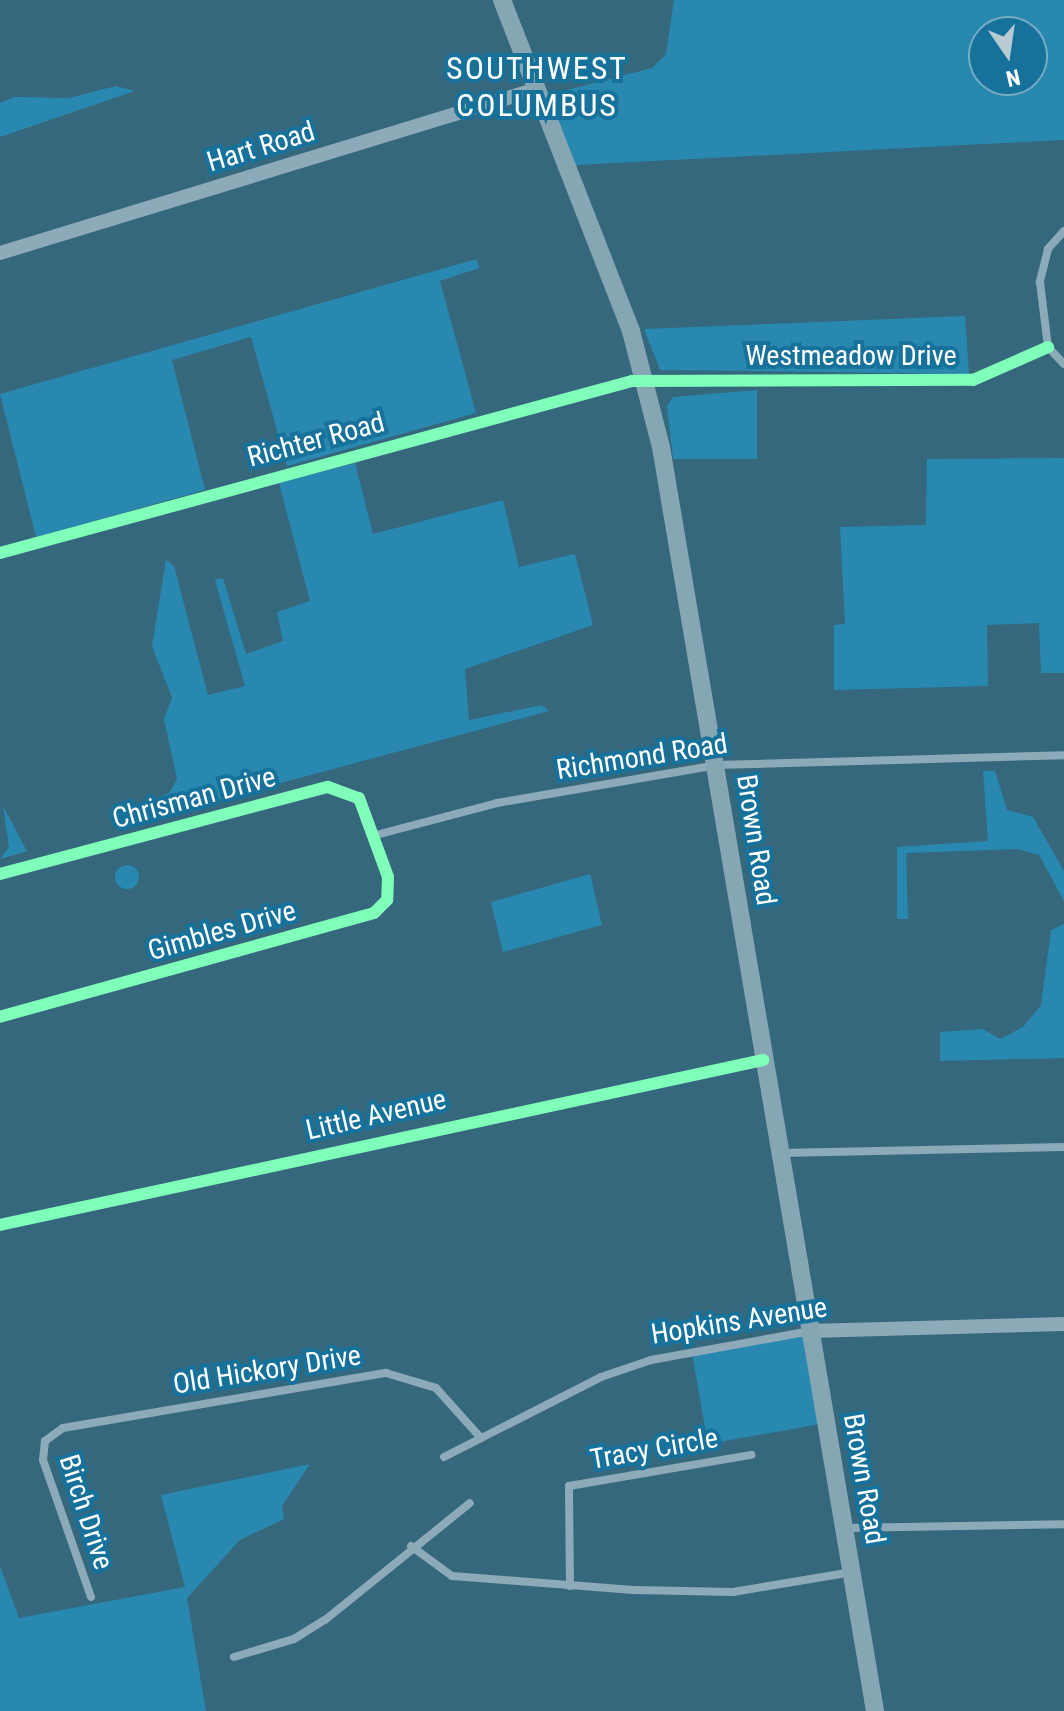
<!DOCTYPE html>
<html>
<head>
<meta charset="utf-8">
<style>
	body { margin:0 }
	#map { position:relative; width:1064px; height:1711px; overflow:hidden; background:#35677d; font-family:"Roboto Condensed",sans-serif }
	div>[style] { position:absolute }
	.green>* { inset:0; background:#2988b0 }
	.round { border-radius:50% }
	.minor>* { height:8px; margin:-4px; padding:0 4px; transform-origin:4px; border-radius:4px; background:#8daab8 }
	.tertiary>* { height:14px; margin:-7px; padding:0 7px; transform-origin:7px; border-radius:7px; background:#8daab8 }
	.secondary>* { height:18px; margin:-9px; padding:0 9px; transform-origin:9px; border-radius:9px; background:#87a6b3 }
	.cycleway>* { height:12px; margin:-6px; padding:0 6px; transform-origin:6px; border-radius:6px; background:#80ffba }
	span { translate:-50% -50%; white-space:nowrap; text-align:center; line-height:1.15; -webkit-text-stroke:8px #17729b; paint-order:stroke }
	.street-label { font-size:28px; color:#fff }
	.quarter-label { font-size:32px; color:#fff; letter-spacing:2px }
	.north { position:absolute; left:968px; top:16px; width:80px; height:80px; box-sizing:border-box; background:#17729b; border:2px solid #74aac3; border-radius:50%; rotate:167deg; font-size:22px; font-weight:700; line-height:32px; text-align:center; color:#fff }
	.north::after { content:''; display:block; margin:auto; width:28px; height:36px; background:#b8cad2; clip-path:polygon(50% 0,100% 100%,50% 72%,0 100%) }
</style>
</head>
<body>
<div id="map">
	<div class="green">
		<i style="clip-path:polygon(evenodd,674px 0,1064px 0,1064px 140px,576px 165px,548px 95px,652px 68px,666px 54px,674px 0,984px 32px,1032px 32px,1032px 80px,984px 80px,984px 32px)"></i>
		<i style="clip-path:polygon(116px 86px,135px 91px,0 137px,0 103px,15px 97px,69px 98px)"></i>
		<i style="clip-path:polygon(477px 259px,479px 268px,440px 281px,476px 413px,287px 466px,251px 337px,172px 360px,205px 490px,36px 537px,0 394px)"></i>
		<i style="clip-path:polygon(965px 316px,969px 374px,660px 370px,644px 329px)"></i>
		<i style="clip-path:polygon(757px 390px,757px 459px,673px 459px,667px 406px,673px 397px)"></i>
		<i style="clip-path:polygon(1064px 458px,1064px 673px,1041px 673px,1039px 623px,987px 625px,988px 686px,834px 690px,834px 625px,845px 624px,840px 527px,926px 525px,927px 459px)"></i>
		<i style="clip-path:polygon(355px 463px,373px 534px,503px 500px,519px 567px,575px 554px,593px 625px,465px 669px,469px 720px,542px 705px,549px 711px,128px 824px,128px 816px,170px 792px,177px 779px,164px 719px,172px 698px,152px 646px,166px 560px,174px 566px,208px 695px,245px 686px,215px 580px,223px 578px,246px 654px,283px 641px,277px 612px,310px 601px,279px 483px)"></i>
		<i style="clip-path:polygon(983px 771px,995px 771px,1007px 810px,1033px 817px,1064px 871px,1064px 901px,1039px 855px,1018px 849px,906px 853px,908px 919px,897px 919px,897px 847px,988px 841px)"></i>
		<i style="clip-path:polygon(3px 806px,27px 851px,0 859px,9px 847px)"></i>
		<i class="round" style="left:115px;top:865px;width:24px;height:24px"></i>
		<i style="clip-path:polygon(590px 874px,602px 925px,503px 952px,491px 902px)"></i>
		<i style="clip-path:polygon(1064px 924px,1064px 1058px,940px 1061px,940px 1032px,983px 1029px,1000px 1039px,1023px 1027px,1041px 1005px,1051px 930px)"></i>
		<i style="clip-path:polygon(808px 1333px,826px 1423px,708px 1444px,692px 1353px)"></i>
		<i style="clip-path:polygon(310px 1464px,282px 1506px,284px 1519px,240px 1540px,187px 1598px,206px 1711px,0 1711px,0 1566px,19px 1618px,185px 1587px,161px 1495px)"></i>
	</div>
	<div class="minor">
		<i style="left:1064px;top:231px;width:24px;rotate:132deg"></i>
		<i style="left:1048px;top:249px;width:34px;rotate:104deg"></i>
		<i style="left:1040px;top:282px;width:65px;rotate:83deg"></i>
		<i style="left:1048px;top:347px;width:23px;rotate:47deg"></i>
		<i style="left:0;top:553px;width:655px;rotate:-15.22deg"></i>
		<i style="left:632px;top:381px;width:341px;rotate:-0.2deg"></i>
		<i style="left:973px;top:380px;width:82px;rotate:-23.7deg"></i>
		<i style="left:376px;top:835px;width:125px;rotate:-14.8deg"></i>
		<i style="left:497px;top:803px;width:222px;rotate:-9.8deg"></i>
		<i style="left:716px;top:765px;width:348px;rotate:-1.6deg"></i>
		<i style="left:0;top:874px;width:339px;rotate:-14.9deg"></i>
		<i style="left:328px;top:787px;width:33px;rotate:20deg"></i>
		<i style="left:359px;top:798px;width:84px;rotate:69.8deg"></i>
		<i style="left:388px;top:877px;width:23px;rotate:92deg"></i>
		<i style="left:387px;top:900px;width:18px;rotate:135deg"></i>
		<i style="left:374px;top:913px;width:388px;rotate:164.5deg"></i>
		<i style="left:781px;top:1153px;width:283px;rotate:-1.2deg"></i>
		<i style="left:0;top:1225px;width:781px;rotate:-12.2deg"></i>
		<i style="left:444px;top:1457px;width:176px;rotate:-27deg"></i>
		<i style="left:601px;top:1377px;width:53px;rotate:-18.8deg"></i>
		<i style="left:651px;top:1360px;width:162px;rotate:-10.3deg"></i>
		<i style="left:845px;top:1528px;width:219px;rotate:-1deg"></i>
		<i style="left:411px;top:1546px;width:51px;rotate:36.2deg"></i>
		<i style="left:452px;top:1576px;width:185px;rotate:4.4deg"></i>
		<i style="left:636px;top:1590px;width:97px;rotate:1.2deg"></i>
		<i style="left:733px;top:1592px;width:121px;rotate:-9.5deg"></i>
		<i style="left:570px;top:1586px;width:100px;rotate:-90.6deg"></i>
		<i style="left:569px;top:1486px;width:185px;rotate:-9.7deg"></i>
		<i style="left:91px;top:1597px;width:145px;rotate:-109.3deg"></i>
		<i style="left:43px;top:1460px;width:19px;rotate:-84deg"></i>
		<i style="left:45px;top:1441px;width:22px;rotate:-36deg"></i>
		<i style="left:63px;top:1428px;width:328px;rotate:-9.7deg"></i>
		<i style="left:386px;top:1373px;width:52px;rotate:16.7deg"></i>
		<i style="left:436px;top:1388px;width:64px;rotate:48.1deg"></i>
		<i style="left:234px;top:1657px;width:63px;rotate:-16.7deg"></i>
		<i style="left:294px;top:1639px;width:36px;rotate:-32deg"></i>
		<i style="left:325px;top:1620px;width:186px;rotate:-38.9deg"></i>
	</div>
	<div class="tertiary">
		<i style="left:0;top:253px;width:561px;rotate:-16.98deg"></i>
		<i style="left:810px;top:1331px;width:254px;rotate:-1.6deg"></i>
	</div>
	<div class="secondary">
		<i style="left:502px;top:0;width:355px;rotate:68.7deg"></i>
		<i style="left:631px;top:331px;width:120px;rotate:75.5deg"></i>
		<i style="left:661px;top:447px;width:1282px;rotate:80.39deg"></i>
	</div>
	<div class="cycleway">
		<i style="left:0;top:553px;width:655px;rotate:-15.22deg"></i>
		<i style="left:632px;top:381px;width:341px;rotate:-0.2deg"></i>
		<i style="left:973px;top:380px;width:82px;rotate:-23.7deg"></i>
		<i style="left:0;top:874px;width:339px;rotate:-14.9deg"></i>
		<i style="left:328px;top:787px;width:33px;rotate:20deg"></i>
		<i style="left:359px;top:798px;width:84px;rotate:69.8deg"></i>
		<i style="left:388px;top:877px;width:23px;rotate:92deg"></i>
		<i style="left:387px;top:900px;width:18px;rotate:135deg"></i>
		<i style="left:374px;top:913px;width:388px;rotate:164.5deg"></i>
		<i style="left:0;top:1225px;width:781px;rotate:-12.2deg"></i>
	</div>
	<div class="street-label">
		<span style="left:261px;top:147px;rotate:-17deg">Hart Road</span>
		<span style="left:851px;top:356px">Westmeadow Drive</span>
		<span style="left:316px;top:440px;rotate:-15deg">Richter Road</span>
		<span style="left:642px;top:757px;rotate:-9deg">Richmond Road</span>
		<span style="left:194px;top:798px;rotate:-15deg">Chrisman Drive</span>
		<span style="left:756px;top:840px;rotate:81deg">Brown Road</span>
		<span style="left:222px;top:931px;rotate:-16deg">Gimbles Drive</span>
		<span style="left:376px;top:1115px;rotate:-13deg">Little Avenue</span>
		<span style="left:739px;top:1321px;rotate:-9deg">Hopkins Avenue</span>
		<span style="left:267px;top:1370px;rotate:-9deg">Old Hickory Drive</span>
		<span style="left:654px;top:1449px;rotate:-10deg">Tracy Circle</span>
		<span style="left:864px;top:1479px;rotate:80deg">Brown Road</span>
		<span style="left:86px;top:1512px;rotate:72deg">Birch Drive</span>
	</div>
	<div class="quarter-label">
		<span style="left:537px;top:87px">SOUTHWEST<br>COLUMBUS</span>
	</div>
	<div class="north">N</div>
</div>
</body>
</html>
